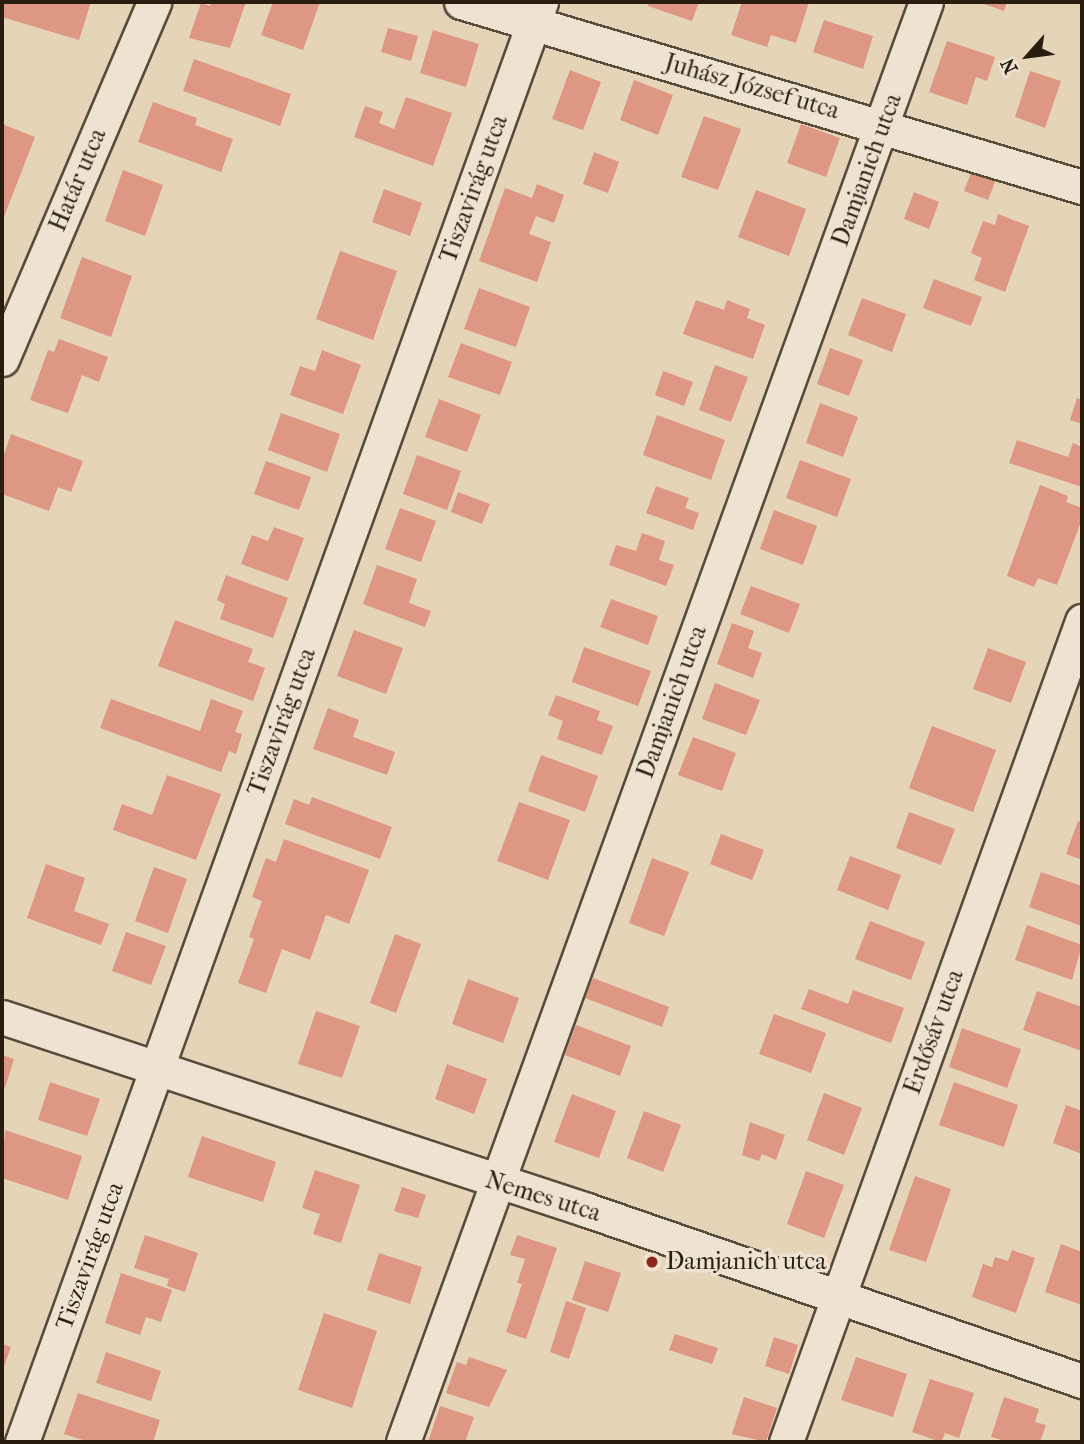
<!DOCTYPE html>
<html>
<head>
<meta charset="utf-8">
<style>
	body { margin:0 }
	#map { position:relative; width:1084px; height:1444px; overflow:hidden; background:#e5d4b8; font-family:"IM FELL French Canon",serif }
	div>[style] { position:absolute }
	.building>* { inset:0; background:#dd9782 }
	.roads { filter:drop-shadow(2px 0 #574b39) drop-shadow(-2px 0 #574b39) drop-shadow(0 2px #574b39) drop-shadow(0 -2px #574b39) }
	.minor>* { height:33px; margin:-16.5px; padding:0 16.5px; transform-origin:16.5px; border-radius:16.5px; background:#eee3d1 }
	.dots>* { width:19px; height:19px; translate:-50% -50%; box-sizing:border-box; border:4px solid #eee3d1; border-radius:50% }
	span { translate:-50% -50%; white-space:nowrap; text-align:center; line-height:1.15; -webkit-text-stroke:7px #eee3d1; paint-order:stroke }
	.street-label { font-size:24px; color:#281d0f }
	.poi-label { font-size:24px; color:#281d0f }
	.left { translate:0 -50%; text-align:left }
	.frame { position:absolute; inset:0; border:4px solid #281d0f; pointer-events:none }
	.north { position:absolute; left:993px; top:21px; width:70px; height:70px; -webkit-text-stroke:5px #eee3d1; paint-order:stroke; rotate:242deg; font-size:19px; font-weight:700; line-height:28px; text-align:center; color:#281d0f }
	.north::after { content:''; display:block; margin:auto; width:24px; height:32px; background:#281d0f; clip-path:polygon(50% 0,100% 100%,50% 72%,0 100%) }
</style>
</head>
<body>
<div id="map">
	<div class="building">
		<i style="clip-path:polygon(2px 2px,91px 2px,79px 40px,2px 17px)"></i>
		<i style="clip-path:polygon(212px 2px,246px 2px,230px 48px,189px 38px,201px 3px,210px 6px)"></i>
		<i style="clip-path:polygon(273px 2px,320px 2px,303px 50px,261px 35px)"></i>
		<i style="clip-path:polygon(649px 2px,699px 2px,692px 21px,648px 6px)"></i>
		<i style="clip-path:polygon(742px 2px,809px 2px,796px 43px,771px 35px,767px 47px,731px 35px)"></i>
		<i style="clip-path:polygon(978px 2px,1007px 2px,1004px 11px)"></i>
		<i style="clip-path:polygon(824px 20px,873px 36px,863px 69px,813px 52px)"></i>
		<i style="clip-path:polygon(388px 28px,418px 36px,411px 61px,381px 52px)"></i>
		<i style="clip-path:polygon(433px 30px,479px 44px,466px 87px,420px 73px)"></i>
		<i style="clip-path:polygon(947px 41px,995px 57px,987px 81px,976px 77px,967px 105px,929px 92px)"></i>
		<i style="clip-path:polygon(194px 59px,291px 94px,280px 126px,183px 91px)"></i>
		<i style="clip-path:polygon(570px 70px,601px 82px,583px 130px,552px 119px)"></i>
		<i style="clip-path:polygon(1030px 71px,1061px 81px,1045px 128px,1015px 117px)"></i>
		<i style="clip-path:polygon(634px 80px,673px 95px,658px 135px,620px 120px)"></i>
		<i style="clip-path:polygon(406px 97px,452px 113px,433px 166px,354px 137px,365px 106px,383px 112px,379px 123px,394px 129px)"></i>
		<i style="clip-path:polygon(153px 102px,197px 118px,195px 125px,233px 139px,221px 172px,138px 142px)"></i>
		<i style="clip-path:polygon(704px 116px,741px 129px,718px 190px,681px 177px)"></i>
		<i style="clip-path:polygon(2px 124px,35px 137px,2px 222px)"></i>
		<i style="clip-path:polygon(801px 124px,840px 138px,826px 177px,787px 163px)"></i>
		<i style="clip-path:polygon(594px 152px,619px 162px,608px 193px,583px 184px)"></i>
		<i style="clip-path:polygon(974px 165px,998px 174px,988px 200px,964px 191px)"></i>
		<i style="clip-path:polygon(123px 170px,163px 185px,145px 236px,105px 221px)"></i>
		<i style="clip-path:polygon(537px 184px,564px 195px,554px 223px,536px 216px,529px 234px,551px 242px,537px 282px,479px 261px,505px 188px,532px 198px)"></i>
		<i style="clip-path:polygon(384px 189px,422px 203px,410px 236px,372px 222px)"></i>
		<i style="clip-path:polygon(756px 190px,806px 209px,789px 256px,738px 237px)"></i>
		<i style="clip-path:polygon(914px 192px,939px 202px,929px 229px,904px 219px)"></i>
		<i style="clip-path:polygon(998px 214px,1029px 226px,1005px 292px,974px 280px,982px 258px,971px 253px,983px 221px,995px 225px)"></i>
		<i style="clip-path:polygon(340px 251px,397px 271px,373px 340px,316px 319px)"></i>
		<i style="clip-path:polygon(82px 257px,132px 276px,111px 337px,60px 318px)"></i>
		<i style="clip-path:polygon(934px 279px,982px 297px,971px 326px,923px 308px)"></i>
		<i style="clip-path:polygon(479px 288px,530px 307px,516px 347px,464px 329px)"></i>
		<i style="clip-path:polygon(862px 298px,906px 314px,892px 352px,848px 335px)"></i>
		<i style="clip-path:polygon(696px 300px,724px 310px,727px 300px,750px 309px,747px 318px,765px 325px,753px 359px,683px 334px)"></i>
		<i style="clip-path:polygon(59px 339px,108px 357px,99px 382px,82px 375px,68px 413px,30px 400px,48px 350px,54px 352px)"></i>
		<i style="clip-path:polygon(461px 343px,512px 362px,500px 395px,448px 377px)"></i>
		<i style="clip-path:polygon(830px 348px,863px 360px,849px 396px,817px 384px)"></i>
		<i style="clip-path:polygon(322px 350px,361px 365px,343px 414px,290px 395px,300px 366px,315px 371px)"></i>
		<i style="clip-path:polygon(715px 365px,748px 377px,731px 422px,699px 410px)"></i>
		<i style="clip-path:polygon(663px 371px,693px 382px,684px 406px,655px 395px)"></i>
		<i style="clip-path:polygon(1077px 398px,1082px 400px,1082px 424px,1070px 420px)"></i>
		<i style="clip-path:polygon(439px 399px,481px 415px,467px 452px,425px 437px)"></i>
		<i style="clip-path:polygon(820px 403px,858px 417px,843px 457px,806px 443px)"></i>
		<i style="clip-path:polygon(281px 413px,340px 434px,327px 472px,268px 450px)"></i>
		<i style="clip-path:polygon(657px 415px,725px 440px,711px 480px,643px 455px)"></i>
		<i style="clip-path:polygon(11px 434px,83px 461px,71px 492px,58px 487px,49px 511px,2px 494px,2px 460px)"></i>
		<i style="clip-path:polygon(1017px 440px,1068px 457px,1073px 443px,1082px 447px,1082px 487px,1009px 463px)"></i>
		<i style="clip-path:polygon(417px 455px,461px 471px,447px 510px,403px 494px)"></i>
		<i style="clip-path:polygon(800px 460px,851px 479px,837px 517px,786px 498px)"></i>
		<i style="clip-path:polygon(266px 461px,311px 477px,299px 510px,254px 494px)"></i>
		<i style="clip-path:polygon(1040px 485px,1068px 496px,1066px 502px,1082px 508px,1082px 519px,1057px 585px,1038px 578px,1034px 587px,1007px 576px)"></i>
		<i style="clip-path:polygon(656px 486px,689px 498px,685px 508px,699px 513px,693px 530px,646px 513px)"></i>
		<i style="clip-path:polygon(458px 492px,490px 504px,482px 524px,451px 512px)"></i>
		<i style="clip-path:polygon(400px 508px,436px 521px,421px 562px,385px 549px)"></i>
		<i style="clip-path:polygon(774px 510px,817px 526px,803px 565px,760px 549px)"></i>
		<i style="clip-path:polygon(274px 527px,304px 538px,288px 581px,241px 564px,252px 535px,268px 541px)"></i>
		<i style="clip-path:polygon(642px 533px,665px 541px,659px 560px,674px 565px,666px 586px,609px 565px,616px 545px,636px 551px)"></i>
		<i style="clip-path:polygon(377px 565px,417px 579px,409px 603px,431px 611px,425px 627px,363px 604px)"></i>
		<i style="clip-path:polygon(226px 575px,288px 598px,273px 638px,220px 619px,225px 604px,217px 600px)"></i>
		<i style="clip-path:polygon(751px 586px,800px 604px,789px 633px,740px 614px)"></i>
		<i style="clip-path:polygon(611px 599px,658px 616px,648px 645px,600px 627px)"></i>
		<i style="clip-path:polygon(175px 620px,253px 649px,248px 662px,265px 668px,253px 701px,158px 666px)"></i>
		<i style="clip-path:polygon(732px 623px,754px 631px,748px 648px,762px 653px,753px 678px,717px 664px)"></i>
		<i style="clip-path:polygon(354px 630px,403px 648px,386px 694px,337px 676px)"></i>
		<i style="clip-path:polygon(584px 647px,651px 671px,638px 706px,572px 682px)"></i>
		<i style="clip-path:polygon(988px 648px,1026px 662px,1011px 703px,973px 689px)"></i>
		<i style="clip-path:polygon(715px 683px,760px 700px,746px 735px,702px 719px)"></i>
		<i style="clip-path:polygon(556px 695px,600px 711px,597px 720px,613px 726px,602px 755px,557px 739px,563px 721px,548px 715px)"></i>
		<i style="clip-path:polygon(111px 699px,200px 731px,211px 699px,243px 711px,235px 732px,242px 734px,236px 754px,229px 751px,221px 772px,100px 728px)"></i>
		<i style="clip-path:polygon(328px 708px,359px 720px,353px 737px,395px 752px,387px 775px,313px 749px)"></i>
		<i style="clip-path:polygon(932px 726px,996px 750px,973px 812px,909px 788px)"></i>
		<i style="clip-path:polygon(693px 737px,736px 753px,722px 791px,678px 775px)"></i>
		<i style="clip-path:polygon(541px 755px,598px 776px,585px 812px,528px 791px)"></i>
		<i style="clip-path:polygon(167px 775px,221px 794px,196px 860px,113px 830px,122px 804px,152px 815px)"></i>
		<i style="clip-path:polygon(312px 797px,392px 827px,380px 859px,285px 824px,294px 799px,309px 805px)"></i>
		<i style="clip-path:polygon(519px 802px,570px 820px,548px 880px,497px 861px)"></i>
		<i style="clip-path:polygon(909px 812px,955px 829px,941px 865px,896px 848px)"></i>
		<i style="clip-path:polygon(1078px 821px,1082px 822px,1082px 860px,1066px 854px)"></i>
		<i style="clip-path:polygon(721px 834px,764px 850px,752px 880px,710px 864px)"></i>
		<i style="clip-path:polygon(284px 839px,369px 870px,349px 924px,326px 915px,310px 960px,282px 949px,266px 993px,238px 983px,254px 939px,249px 937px,262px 901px,252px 897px,266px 858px,276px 862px)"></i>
		<i style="clip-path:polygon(850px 856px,901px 875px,888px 910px,837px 890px)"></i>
		<i style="clip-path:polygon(652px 858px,689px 872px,664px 936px,629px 923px)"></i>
		<i style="clip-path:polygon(46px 864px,85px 878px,74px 911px,109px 924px,101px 945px,27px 918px)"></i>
		<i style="clip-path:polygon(154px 867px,187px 879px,168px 933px,135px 921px)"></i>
		<i style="clip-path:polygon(1041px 872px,1082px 886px,1082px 926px,1029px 907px)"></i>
		<i style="clip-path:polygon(870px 921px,925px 942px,911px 980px,855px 959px)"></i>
		<i style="clip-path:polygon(1027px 925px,1082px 945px,1072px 980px,1015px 960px)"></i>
		<i style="clip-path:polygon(126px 932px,166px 946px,151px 985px,112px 971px)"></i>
		<i style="clip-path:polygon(395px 934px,421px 944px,396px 1013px,370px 1003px)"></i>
		<i style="clip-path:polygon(593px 978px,669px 1007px,662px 1027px,585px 998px)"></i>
		<i style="clip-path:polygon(468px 979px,519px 998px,503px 1043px,452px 1024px)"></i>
		<i style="clip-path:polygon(809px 989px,848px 1004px,853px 990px,904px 1008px,891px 1043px,801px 1009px)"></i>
		<i style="clip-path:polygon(1037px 991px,1082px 1007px,1082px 1051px,1023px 1030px)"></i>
		<i style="clip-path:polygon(316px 1011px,360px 1026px,342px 1078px,298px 1064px)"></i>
		<i style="clip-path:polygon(774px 1014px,826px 1033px,811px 1073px,759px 1054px)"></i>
		<i style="clip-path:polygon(576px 1025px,631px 1046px,620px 1076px,565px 1055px)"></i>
		<i style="clip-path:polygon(962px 1028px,1021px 1049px,1007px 1088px,949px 1067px)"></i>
		<i style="clip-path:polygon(2px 1055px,14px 1059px,5px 1088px,2px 1087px)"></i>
		<i style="clip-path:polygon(447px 1064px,487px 1079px,474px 1114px,435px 1099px)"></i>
		<i style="clip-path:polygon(50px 1082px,100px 1099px,87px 1136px,38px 1120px)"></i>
		<i style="clip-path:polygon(954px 1082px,1018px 1105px,1004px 1147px,939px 1125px)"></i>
		<i style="clip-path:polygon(824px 1093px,862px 1108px,844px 1155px,807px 1140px)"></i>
		<i style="clip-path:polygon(572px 1094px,616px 1111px,599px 1158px,554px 1142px)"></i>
		<i style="clip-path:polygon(1066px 1105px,1082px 1111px,1082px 1154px,1053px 1143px)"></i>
		<i style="clip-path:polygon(644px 1111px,681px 1125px,663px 1172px,627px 1158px)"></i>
		<i style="clip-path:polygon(750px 1122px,785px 1135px,776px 1160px,762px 1154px,759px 1161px,742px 1155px)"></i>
		<i style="clip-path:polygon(5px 1130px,82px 1156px,68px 1200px,2px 1178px)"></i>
		<i style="clip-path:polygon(202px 1136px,276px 1162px,263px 1202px,188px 1177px)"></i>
		<i style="clip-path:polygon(315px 1170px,360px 1185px,341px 1243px,313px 1234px,320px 1214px,302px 1208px)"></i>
		<i style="clip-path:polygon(806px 1171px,844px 1185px,824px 1238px,787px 1224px)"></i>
		<i style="clip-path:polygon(915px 1176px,951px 1189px,926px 1262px,889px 1250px)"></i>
		<i style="clip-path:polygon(402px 1187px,426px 1195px,418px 1218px,394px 1211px)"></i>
		<i style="clip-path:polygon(145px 1235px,198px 1253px,185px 1292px,167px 1286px,169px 1279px,134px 1268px)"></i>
		<i style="clip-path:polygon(517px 1235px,557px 1248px,526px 1339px,506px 1332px,522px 1284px,517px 1283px,525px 1259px,510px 1255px)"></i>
		<i style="clip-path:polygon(1061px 1244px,1082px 1252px,1082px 1305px,1045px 1292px)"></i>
		<i style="clip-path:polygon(1012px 1250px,1035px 1258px,1016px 1313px,972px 1297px,983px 1264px,992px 1267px,995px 1257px,1008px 1261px)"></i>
		<i style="clip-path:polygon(379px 1253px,422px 1267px,410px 1304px,367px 1290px)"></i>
		<i style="clip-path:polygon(585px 1261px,621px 1273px,608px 1312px,572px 1300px)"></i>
		<i style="clip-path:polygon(121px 1273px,172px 1290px,161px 1322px,146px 1317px,140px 1335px,105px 1323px)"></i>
		<i style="clip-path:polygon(566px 1301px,586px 1308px,569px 1359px,550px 1352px)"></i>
		<i style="clip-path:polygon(324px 1313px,377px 1331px,352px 1408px,298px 1390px)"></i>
		<i style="clip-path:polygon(675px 1334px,718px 1348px,712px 1364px,669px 1350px)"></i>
		<i style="clip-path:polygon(774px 1337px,798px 1345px,789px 1374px,765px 1366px)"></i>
		<i style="clip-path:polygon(2px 1344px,11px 1347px,2px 1372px)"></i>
		<i style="clip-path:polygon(106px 1352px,161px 1371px,151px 1401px,96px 1383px)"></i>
		<i style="clip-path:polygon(469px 1357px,507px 1370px,489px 1407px,446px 1393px,457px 1362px,466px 1365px)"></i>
		<i style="clip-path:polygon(856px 1357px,907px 1374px,893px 1417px,841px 1400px)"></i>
		<i style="clip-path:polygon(930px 1379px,974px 1393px,959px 1438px,945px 1433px,941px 1442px,912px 1432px)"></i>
		<i style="clip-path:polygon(78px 1393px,160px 1420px,153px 1442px,89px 1442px,64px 1434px)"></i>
		<i style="clip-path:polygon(744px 1397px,777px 1408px,766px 1442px,732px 1434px)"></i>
		<i style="clip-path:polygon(1004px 1397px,1039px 1409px,1035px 1422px,1046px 1425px,1040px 1442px,1009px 1442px,991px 1437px)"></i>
		<i style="clip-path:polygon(440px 1406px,474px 1417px,465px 1442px,428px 1442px)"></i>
	</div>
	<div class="roads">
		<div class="minor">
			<i style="left:461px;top:2px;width:648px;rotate:16.59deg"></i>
			<i style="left:2px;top:359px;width:388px;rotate:-66.9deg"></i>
			<i style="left:2px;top:1017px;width:616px;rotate:18.26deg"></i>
			<i style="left:587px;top:1210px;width:524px;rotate:19.06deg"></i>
			<i style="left:22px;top:1442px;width:1531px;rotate:-70.18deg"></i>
			<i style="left:403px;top:1442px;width:1532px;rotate:-70.04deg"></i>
			<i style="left:786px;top:1442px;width:873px;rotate:-70.17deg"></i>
		</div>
	</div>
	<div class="dots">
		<i style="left:652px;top:1262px;background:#8f2418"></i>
	</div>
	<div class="street-label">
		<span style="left:752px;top:87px;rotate:16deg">Juhász József utca</span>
		<span style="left:867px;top:170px;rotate:-70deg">Damjanich utca</span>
		<span style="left:78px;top:180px;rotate:-67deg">Határ utca</span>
		<span style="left:474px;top:189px;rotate:-70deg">Tiszavirág utca</span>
		<span style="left:672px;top:702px;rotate:-70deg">Damjanich utca</span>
		<span style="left:282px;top:722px;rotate:-70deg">Tiszavirág utca</span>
		<span style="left:934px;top:1032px;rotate:-70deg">Erdősáv utca</span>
		<span style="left:543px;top:1197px;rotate:17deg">Nemes utca</span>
		<span style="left:90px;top:1256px;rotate:-70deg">Tiszavirág utca</span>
	</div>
	<div class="poi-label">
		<span class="left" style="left:666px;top:1262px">Damjanich utca</span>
	</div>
	<div class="frame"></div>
	<div class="north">N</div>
</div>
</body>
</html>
